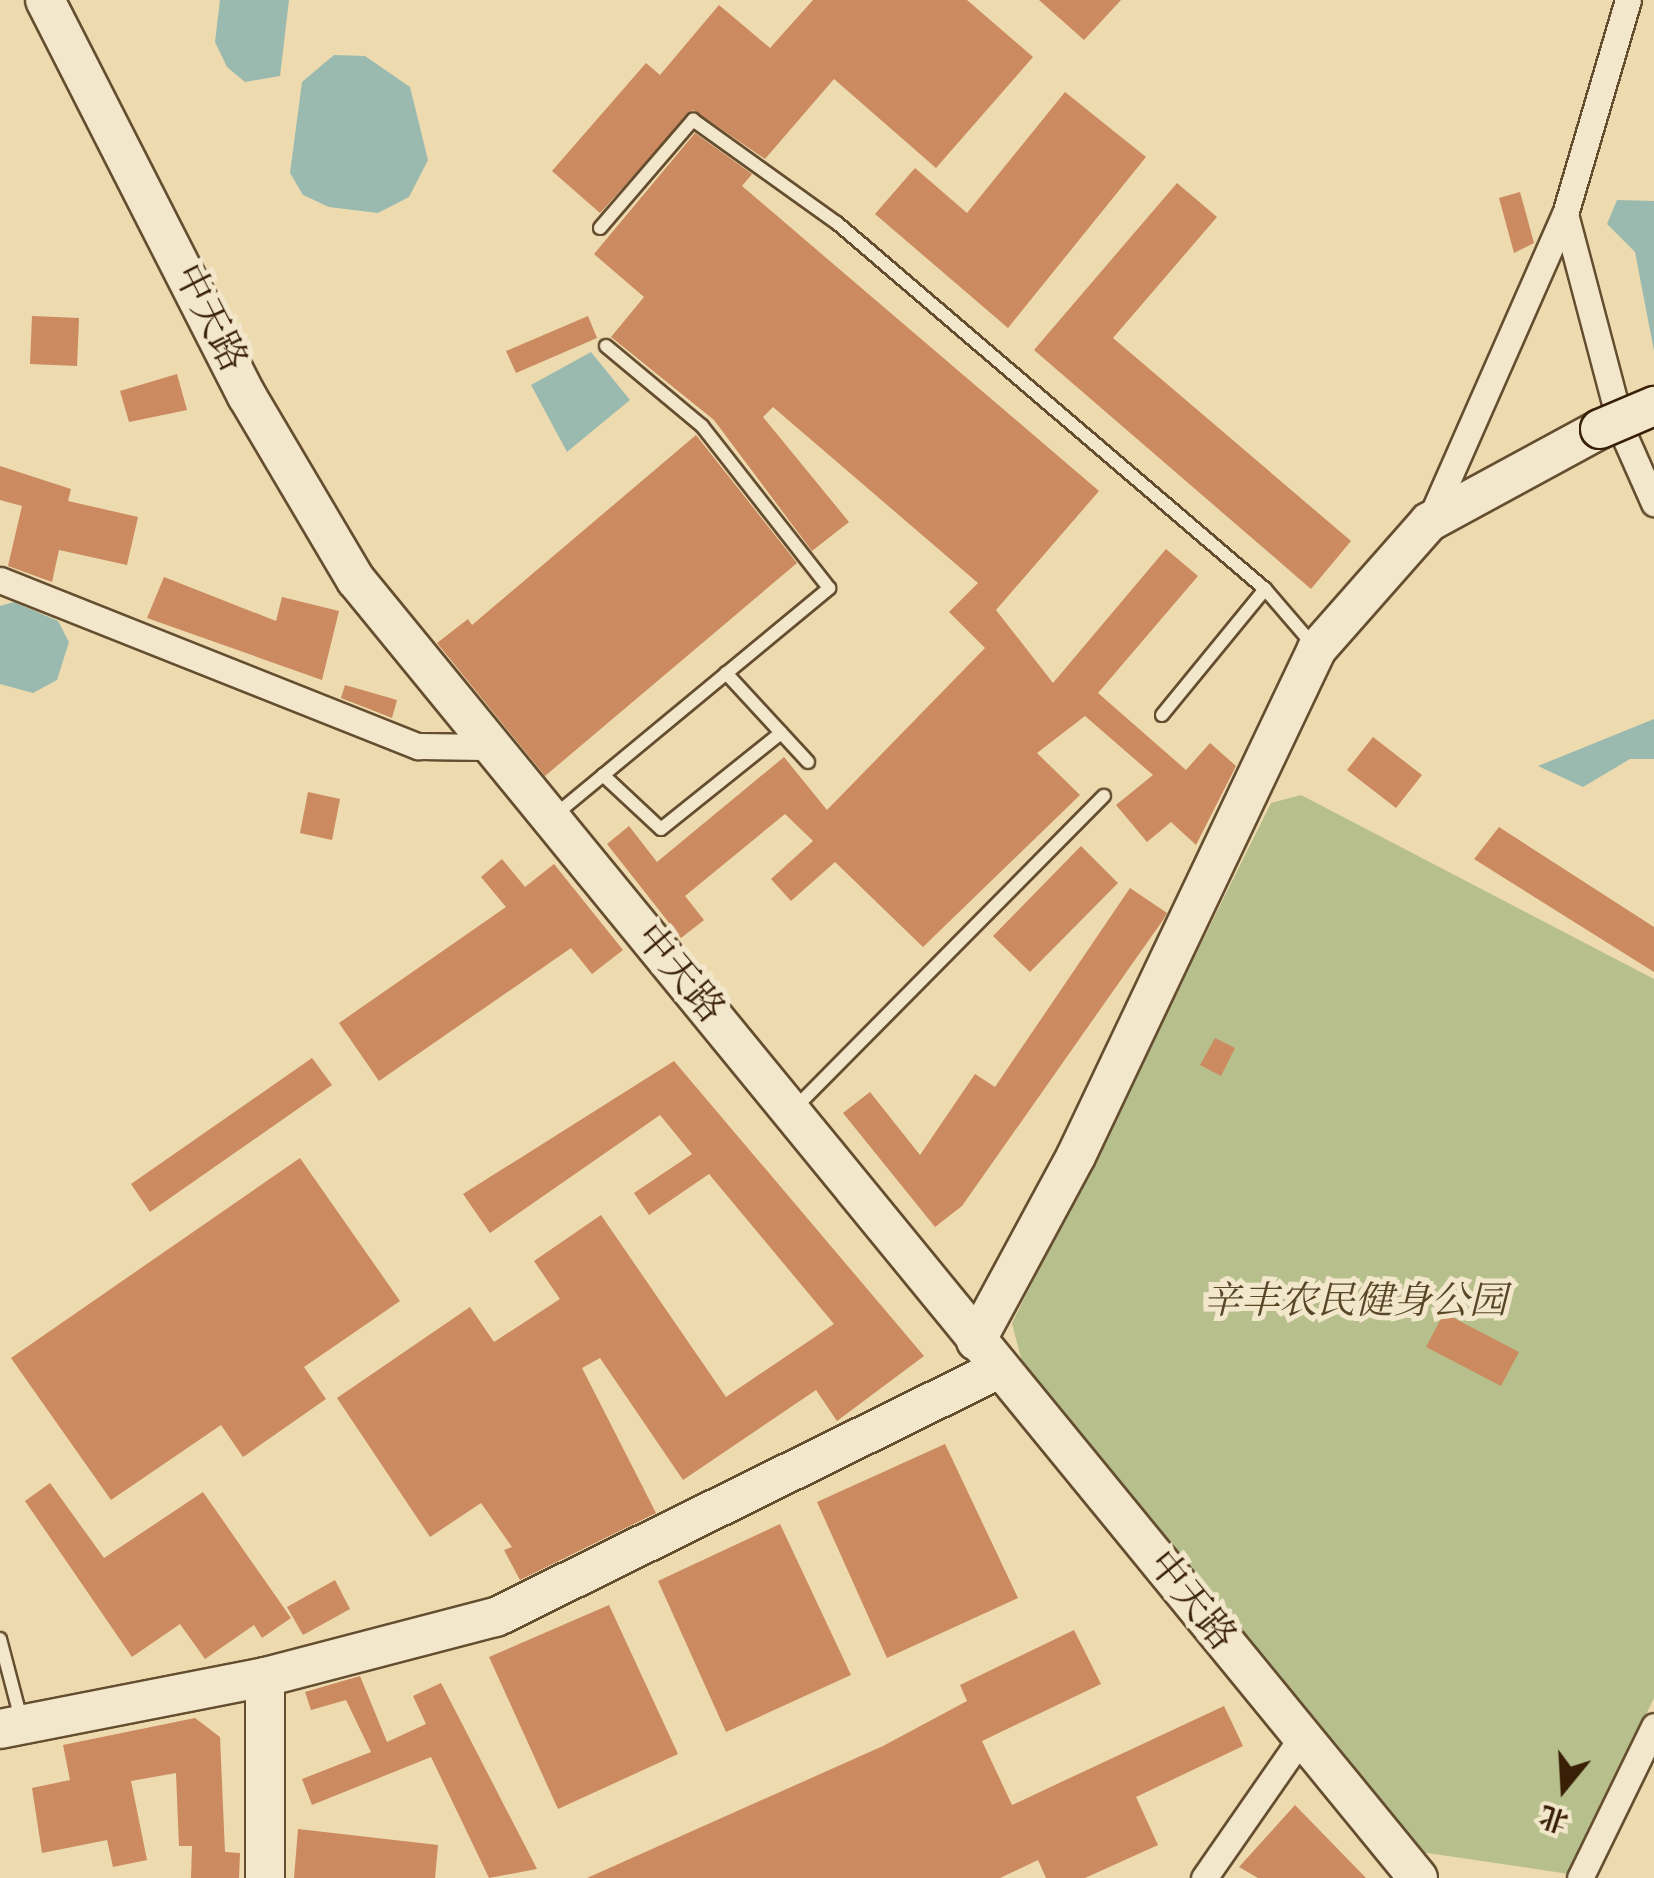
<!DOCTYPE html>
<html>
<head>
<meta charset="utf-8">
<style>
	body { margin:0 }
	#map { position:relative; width:1654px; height:1878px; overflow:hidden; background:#eddaaf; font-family:Vollkorn,"Noto Serif SC",serif }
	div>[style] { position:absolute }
	.green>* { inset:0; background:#b7c08c }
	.water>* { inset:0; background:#9abab0 }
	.building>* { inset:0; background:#cb8a5f }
	.roads { filter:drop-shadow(2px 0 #654e30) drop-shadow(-2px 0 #654e30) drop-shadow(0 2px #654e30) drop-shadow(0 -2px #654e30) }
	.lane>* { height:12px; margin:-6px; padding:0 6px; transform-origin:6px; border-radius:6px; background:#f3e7cb }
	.street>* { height:25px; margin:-12.5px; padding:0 12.5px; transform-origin:12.5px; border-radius:12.5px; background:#f3e7cb }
	.secondary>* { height:38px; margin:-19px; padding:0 19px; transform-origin:19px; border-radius:19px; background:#f3e7cb }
	.bridges { filter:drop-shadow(2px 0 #381f05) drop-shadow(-2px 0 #381f05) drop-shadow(0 2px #381f05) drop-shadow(0 -2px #381f05) }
	.secondary-bridge>* { height:38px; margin:-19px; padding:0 19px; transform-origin:19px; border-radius:19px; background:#f3e7cb }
	span { translate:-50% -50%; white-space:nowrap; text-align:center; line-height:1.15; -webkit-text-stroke:10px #f3e7cb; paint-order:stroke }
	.street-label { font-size:38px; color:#381f05 }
	.park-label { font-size:38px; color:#584727; font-style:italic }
	.north { position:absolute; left:1514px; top:1738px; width:100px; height:100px; -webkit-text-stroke:8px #f3e7cb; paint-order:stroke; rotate:198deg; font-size:28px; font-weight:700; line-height:40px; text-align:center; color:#381f05 }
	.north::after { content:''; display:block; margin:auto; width:35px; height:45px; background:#381f05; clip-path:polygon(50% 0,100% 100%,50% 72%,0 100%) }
</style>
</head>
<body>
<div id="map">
	<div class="green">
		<i style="clip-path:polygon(1301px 795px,1654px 979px,1654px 1698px,1569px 1874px,1414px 1851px,1024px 1370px,1012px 1323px,1271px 803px)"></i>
	</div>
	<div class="water">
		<i style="clip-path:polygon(220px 0,289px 0,280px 76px,245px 82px,227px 67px,215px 42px)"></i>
		<i style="clip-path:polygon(334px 55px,365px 56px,410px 87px,428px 160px,409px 197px,378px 213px,329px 207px,303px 195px,290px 173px,302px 82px)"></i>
		<i style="clip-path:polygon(1617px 200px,1654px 201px,1654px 351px,1635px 252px,1607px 224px)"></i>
		<i style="clip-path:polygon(591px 352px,630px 400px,567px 452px,531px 385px)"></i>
		<i style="clip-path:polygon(14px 602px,58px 621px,69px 642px,57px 680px,33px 693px,0 684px,0 606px)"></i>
		<i style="clip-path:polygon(1654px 719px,1654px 759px,1630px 759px,1583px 787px,1538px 766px)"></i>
	</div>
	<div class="building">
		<i style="clip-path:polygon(813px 0,967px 0,1033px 57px,936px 168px,834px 79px,765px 159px,693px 110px,600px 213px,552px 171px,646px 63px,660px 75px,719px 5px,770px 48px)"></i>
		<i style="clip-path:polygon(1039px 0,1121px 0,1084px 40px)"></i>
		<i style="clip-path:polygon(1065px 92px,1146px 157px,1008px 328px,875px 214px,915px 168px,967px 213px)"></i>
		<i style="clip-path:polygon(695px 133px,752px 174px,742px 186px,1099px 491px,996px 610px,1053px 683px,1166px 549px,1198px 576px,1098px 693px,1186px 770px,1210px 743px,1236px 766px,1196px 845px,1171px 822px,1147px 842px,1116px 805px,1153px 775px,1085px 716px,1037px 753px,1080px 795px,923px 947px,835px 862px,791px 901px,771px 879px,813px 841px,785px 814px,685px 896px,704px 920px,681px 938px,607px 844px,629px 826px,657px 862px,784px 757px,827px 810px,985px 648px,949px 612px,978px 583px,773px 407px,763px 417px,849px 522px,812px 551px,714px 420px,611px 337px,644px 297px,594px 254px)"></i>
		<i style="clip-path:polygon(1177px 183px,1217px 217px,1113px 338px,1351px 541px,1311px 589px,1034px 350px)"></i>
		<i style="clip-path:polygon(1520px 192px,1534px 243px,1514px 253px,1499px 198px)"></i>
		<i style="clip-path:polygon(32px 316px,79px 318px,77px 366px,30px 364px)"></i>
		<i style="clip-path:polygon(588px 316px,597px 338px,516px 373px,506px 351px)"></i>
		<i style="clip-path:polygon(177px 374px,187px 410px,129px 422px,120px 391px)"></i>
		<i style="clip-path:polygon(696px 435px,797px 563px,545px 776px,437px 643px,468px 619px,472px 625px)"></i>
		<i style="clip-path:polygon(0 466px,71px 489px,68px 501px,138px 517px,127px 565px,59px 550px,52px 582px,8px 566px,22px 506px,0 500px)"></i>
		<i style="clip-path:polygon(164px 577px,276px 621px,282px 597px,339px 611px,322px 680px,147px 618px)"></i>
		<i style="clip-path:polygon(345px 685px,397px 700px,392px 718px,341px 698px)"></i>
		<i style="clip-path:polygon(1373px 737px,1422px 775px,1396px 808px,1347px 770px)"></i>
		<i style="clip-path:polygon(308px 792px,340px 799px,332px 840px,300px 833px)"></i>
		<i style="clip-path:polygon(1499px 827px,1654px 927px,1654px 972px,1474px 859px)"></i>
		<i style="clip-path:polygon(1081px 846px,1118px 883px,1030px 972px,993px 936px)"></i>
		<i style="clip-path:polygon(502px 859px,525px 887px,554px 864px,623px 950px,592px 974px,571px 948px,379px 1081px,339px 1023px,506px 907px,481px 877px)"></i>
		<i style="clip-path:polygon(1130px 888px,1167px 913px,1163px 920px,962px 1206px,935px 1227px,843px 1113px,870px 1092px,920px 1155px,975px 1074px,995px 1087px)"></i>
		<i style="clip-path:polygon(1215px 1038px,1235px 1048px,1221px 1076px,1200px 1065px)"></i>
		<i style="clip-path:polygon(312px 1058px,332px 1085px,150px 1212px,131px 1184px)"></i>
		<i style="clip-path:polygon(674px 1061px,924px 1356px,837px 1421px,816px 1390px,683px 1480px,600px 1358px,582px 1368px,656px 1513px,520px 1580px,504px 1550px,512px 1547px,481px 1503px,430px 1537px,337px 1398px,470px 1307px,494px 1342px,560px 1299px,534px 1261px,601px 1215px,726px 1397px,834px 1324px,709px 1174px,649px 1215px,634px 1193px,692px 1154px,660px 1115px,490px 1233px,463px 1194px)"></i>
		<i style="clip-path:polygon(300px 1158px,400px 1301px,304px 1367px,326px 1399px,243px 1457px,221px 1425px,111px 1500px,11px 1358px)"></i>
		<i style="clip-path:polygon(1444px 1313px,1519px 1352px,1501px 1386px,1426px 1347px)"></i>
		<i style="clip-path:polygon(945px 1444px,1018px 1598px,887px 1658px,817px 1502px)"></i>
		<i style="clip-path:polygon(50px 1483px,104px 1558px,203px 1492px,291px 1618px,262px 1638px,254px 1625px,205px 1659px,180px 1624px,132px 1657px,25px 1501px)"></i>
		<i style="clip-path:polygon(780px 1524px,851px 1675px,726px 1732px,658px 1581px)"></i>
		<i style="clip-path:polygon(335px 1580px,350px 1609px,303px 1635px,287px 1607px)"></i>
		<i style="clip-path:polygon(609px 1605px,678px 1754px,558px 1809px,489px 1657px)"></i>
		<i style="clip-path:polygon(1074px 1630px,1101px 1684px,982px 1741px,1012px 1805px,1224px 1706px,1243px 1746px,1136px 1797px,1158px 1845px,1085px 1878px,1046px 1878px,1038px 1860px,1000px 1878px,587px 1878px,883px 1746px,967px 1701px,960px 1685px)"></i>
		<i style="clip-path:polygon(360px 1676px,387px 1742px,426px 1724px,413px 1696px,441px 1683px,537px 1869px,489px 1878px,431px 1757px,312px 1805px,302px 1779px,371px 1752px,346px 1700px,311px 1710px,305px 1692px)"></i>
		<i style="clip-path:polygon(195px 1718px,220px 1737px,225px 1852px,240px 1853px,239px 1878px,191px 1878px,192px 1846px,179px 1846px,176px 1773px,131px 1781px,147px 1860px,113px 1867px,107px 1840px,42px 1853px,32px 1788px,70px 1780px,63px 1745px)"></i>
		<i style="clip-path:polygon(1295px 1805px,1366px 1878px,1258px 1878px,1239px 1867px)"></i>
		<i style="clip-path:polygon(298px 1829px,438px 1845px,435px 1878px,294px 1878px)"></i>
	</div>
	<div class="roads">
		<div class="lane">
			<i style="left:600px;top:228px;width:143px;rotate:-49.3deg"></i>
			<i style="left:693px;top:120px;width:177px;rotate:35.6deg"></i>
			<i style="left:837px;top:223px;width:563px;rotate:40.54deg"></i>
			<i style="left:1265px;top:589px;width:75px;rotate:49.3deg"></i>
			<i style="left:726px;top:673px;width:121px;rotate:47.3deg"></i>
			<i style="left:1162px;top:715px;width:163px;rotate:-50.7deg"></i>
			<i style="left:603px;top:775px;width:79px;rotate:43deg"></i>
			<i style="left:661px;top:829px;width:154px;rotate:-38.7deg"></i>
			<i style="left:555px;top:815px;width:356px;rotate:-39.6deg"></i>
			<i style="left:829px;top:588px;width:206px;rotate:-128.1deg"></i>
			<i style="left:702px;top:426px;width:125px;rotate:-140.2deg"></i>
			<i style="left:793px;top:1110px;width:442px;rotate:-45.3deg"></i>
			<i style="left:0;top:1639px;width:83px;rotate:75.3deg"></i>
		</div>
		<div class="street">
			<i style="left:1565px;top:214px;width:227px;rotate:75.2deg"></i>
			<i style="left:1623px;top:433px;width:77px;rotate:66.1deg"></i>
			<i style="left:1429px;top:522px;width:337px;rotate:-66.2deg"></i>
			<i style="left:1565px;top:214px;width:223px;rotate:-73.6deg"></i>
			<i style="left:0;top:580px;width:450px;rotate:21.7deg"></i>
			<i style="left:418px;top:746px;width:69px;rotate:0.8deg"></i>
			<i style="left:1204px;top:1878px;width:172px;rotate:-55.2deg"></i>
			<i style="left:1580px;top:1878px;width:169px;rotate:-64deg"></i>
		</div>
		<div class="secondary">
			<i style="left:45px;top:0;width:445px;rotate:63deg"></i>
			<i style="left:247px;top:396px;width:214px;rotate:59.4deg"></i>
			<i style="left:356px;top:580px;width:1677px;rotate:50.71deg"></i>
			<i style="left:976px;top:1341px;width:210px;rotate:-61.6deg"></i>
			<i style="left:1076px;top:1156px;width:561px;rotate:-64.58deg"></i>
			<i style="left:1317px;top:649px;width:169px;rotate:-48.6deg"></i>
			<i style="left:1429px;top:522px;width:195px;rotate:-28.5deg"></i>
			<i style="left:265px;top:1677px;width:201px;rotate:90deg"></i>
			<i style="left:0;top:1729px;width:270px;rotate:-11.1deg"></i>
			<i style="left:265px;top:1677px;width:239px;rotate:-14.6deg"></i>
			<i style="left:496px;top:1617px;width:561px;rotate:-26.25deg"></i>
		</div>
	</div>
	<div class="bridges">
		<div class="secondary-bridge">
			<i style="left:1600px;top:429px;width:59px;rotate:-23.1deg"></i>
		</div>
	</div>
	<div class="street-label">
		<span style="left:208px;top:319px;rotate:63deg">中天路</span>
		<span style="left:678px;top:975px;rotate:50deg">中天路</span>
		<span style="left:1190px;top:1602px;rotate:51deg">中天路</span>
	</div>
	<div class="park-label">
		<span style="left:1355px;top:1304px">辛丰农民健身公园</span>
	</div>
	<div class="north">北</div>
</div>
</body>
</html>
